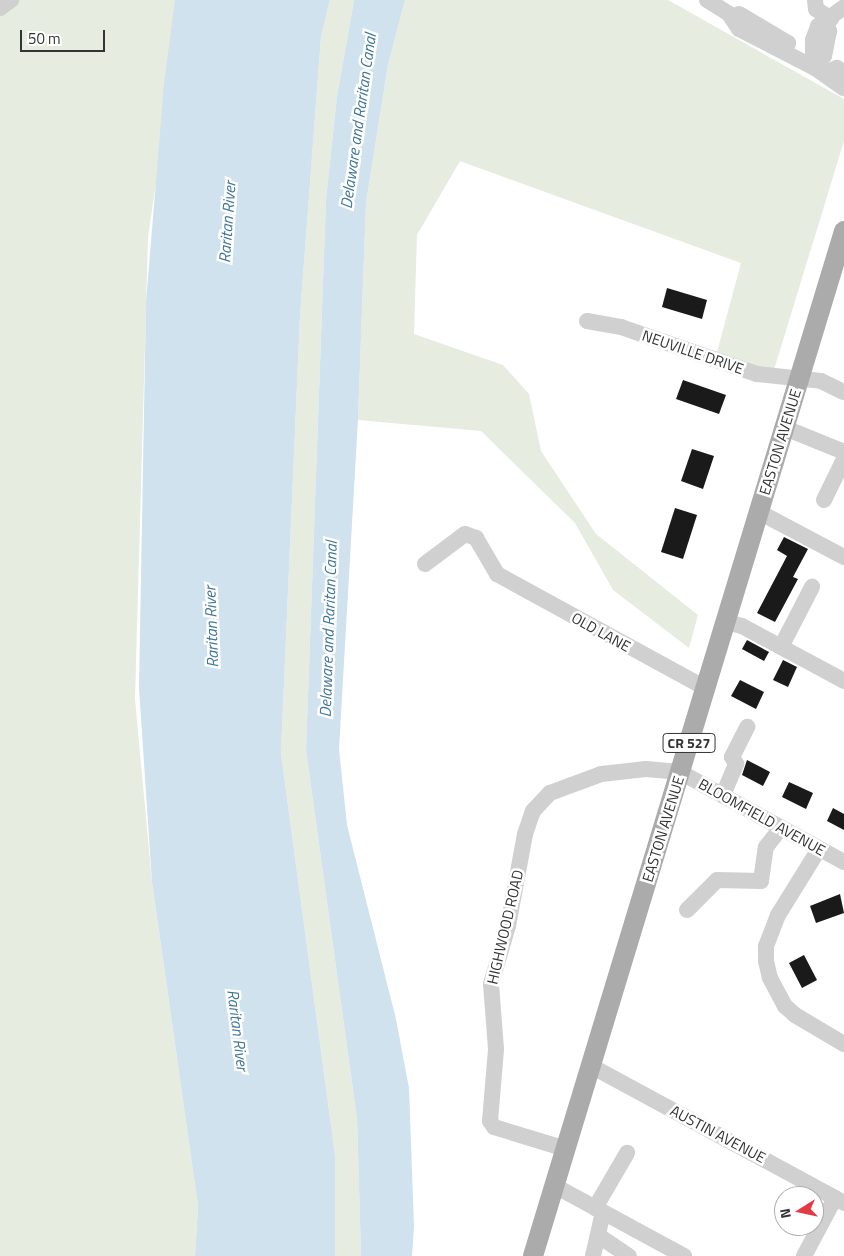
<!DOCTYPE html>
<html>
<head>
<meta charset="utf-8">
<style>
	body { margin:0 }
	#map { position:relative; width:844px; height:1256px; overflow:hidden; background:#fff; font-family:"Titillium Web",sans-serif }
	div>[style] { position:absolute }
	.green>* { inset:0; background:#e6ecdf }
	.water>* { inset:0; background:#cfe2ee }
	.building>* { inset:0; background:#1a1a1a }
	.minor>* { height:16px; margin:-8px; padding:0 8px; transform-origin:8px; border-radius:8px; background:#d0d0d0 }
	.major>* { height:20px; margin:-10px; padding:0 10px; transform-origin:10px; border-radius:10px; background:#ababab }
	span { translate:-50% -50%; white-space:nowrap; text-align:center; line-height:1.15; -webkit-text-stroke:5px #fff; paint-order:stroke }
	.shield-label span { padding:1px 4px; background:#fff; border:1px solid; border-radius:4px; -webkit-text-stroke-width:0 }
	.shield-label { font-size:14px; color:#333; font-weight:700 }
	.street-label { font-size:15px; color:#333 }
	.water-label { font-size:16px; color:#3f7597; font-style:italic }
	.north { position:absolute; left:774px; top:1186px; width:50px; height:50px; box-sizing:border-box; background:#fff; border:1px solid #adadad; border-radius:50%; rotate:260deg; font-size:14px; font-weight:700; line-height:20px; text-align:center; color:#333 }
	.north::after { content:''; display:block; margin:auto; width:18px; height:22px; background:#e63946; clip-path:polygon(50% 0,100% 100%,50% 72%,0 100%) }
	.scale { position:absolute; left:20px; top:30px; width:85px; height:22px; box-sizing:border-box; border:2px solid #333; border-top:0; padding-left:6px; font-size:15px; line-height:18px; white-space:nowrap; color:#333; -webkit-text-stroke:4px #fff; paint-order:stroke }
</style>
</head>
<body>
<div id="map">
	<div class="green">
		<i style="clip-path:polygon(0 0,183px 0,148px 237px,135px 699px,152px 882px,198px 1206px,195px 1256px,0 1256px)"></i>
		<i style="clip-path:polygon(330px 0,354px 0,337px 96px,326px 199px,306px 750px,357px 1119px,361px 1256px,335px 1256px,335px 1155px,281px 753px,300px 316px,321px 37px)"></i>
		<i style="clip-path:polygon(405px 0,668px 0,844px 99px,844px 141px,773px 373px,717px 352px,741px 263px,460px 161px,417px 235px,414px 334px,503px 365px,529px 394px,541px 451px,596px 534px,698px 615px,689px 648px,613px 590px,575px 523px,481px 431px,358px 420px,366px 203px,388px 65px)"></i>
	</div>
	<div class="water">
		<i style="clip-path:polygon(175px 0,330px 0,321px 37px,300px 316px,281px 753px,335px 1155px,335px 1256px,195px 1256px,198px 1206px,152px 882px,139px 688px,146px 302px,164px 84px)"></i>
		<i style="clip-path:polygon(354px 0,405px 0,388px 65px,366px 203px,358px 420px,339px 749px,347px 825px,396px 1019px,409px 1088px,414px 1226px,412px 1256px,361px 1256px,357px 1119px,306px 750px,326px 199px,337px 96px)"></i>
	</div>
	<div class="building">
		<i style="clip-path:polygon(667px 288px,707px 300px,702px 319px,662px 307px)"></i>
		<i style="clip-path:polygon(683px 380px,726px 395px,719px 414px,676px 399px)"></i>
		<i style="clip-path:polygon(692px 449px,714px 456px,703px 489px,681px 481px)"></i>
		<i style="clip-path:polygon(675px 508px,697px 515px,683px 559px,661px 552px)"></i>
		<i style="clip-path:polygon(784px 537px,808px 549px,793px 577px,798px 579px,775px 622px,757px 613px,787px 556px,777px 550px)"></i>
		<i style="clip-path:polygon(747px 640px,769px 652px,764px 661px,742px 649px)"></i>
		<i style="clip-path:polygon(783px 660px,797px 667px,788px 687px,773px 680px)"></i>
		<i style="clip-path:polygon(740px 680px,764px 692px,756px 709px,731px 696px)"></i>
		<i style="clip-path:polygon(747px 760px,770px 772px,763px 786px,742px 775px)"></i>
		<i style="clip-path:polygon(789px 782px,813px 793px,806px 809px,782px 797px)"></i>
		<i style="clip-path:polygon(833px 808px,844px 814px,844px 830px,827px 821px)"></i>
		<i style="clip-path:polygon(840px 894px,844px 913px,816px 923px,810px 906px)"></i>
		<i style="clip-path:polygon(804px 955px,817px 980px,802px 988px,789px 963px)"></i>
	</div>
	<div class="minor">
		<i style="left:707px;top:0;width:26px;rotate:32deg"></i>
		<i style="left:729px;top:14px;width:18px;rotate:56deg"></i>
		<i style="left:739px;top:29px;width:85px;rotate:27.2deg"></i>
		<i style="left:815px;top:0;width:9px;rotate:84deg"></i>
		<i style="left:816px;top:9px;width:18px;rotate:34deg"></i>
		<i style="left:0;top:8px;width:14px;rotate:-36deg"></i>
		<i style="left:739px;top:14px;width:57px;rotate:30.6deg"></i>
		<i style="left:788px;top:43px;width:7px;rotate:117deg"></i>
		<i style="left:826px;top:23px;width:9px;rotate:69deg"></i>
		<i style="left:829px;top:31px;width:25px;rotate:101deg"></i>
		<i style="left:824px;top:56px;width:8px;rotate:150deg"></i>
		<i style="left:817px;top:60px;width:8px;rotate:104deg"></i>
		<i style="left:815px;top:68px;width:35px;rotate:35deg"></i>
		<i style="left:817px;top:60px;width:6px;rotate:-135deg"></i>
		<i style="left:813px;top:56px;width:16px;rotate:-90deg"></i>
		<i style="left:813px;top:40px;width:15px;rotate:-70deg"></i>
		<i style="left:818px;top:26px;width:32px;rotate:-36deg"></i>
		<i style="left:826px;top:72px;width:12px;rotate:-20deg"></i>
		<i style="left:837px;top:68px;width:9px;rotate:36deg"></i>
		<i style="left:587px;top:321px;width:35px;rotate:10deg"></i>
		<i style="left:621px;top:327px;width:144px;rotate:19.1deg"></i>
		<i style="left:757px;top:374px;width:64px;rotate:6.2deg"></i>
		<i style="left:821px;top:381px;width:25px;rotate:26deg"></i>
		<i style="left:785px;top:428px;width:64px;rotate:22.1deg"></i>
		<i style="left:824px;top:500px;width:46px;rotate:-64deg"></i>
		<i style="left:759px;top:512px;width:96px;rotate:27.9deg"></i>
		<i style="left:425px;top:564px;width:50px;rotate:-36.9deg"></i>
		<i style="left:465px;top:534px;width:12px;rotate:20deg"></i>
		<i style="left:476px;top:538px;width:42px;rotate:59.7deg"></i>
		<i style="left:497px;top:574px;width:237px;rotate:28.7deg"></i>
		<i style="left:724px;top:621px;width:19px;rotate:16deg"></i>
		<i style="left:742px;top:626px;width:116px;rotate:28.3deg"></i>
		<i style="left:781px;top:647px;width:68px;rotate:-62.7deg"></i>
		<i style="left:723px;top:795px;width:34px;rotate:-67deg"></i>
		<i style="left:736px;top:764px;width:8px;rotate:-120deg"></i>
		<i style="left:732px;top:757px;width:34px;rotate:-63deg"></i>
		<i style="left:819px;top:849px;width:78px;rotate:121.8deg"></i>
		<i style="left:778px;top:915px;width:34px;rotate:111deg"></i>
		<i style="left:766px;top:947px;width:14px;rotate:90deg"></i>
		<i style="left:766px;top:961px;width:17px;rotate:77deg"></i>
		<i style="left:770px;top:978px;width:32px;rotate:62deg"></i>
		<i style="left:785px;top:1006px;width:13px;rotate:42deg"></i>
		<i style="left:795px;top:1015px;width:57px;rotate:30.6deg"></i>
		<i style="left:687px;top:910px;width:42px;rotate:-45deg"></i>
		<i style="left:717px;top:880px;width:44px;rotate:1.3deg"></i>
		<i style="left:761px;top:881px;width:34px;rotate:-82deg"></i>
		<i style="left:766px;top:847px;width:24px;rotate:-52deg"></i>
		<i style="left:591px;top:1066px;width:288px;rotate:28.4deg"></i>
		<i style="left:566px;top:1149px;width:75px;rotate:-163deg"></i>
		<i style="left:494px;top:1127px;width:7px;rotate:-124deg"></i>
		<i style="left:490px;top:1121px;width:72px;rotate:-85.2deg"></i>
		<i style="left:496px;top:1049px;width:65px;rotate:-94.4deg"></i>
		<i style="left:491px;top:984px;width:60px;rotate:-73.7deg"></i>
		<i style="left:508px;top:926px;width:94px;rotate:-79.5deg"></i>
		<i style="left:525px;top:834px;width:24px;rotate:-71deg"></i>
		<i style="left:533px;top:811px;width:25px;rotate:-47deg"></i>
		<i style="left:550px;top:793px;width:54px;rotate:-20.4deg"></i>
		<i style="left:601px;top:774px;width:45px;rotate:-6.3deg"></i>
		<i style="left:646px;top:769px;width:34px;rotate:5deg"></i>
		<i style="left:680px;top:772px;width:187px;rotate:28.8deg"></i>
		<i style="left:555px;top:1186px;width:147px;rotate:28.5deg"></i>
		<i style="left:595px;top:1208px;width:64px;rotate:-59.8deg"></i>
		<i style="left:599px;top:1236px;width:36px;rotate:34deg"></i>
		<i style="left:593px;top:1256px;width:45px;rotate:-77.2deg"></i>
		<i style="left:804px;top:1256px;width:66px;rotate:-61.9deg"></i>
	</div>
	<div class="major">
		<i style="left:533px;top:1256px;width:1071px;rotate:-73.12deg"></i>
	</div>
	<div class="shield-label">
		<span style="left:689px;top:743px">CR 527</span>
	</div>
	<div class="street-label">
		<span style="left:693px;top:352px;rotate:19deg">NEUVILLE DRIVE</span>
		<span style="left:780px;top:442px;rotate:-73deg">EASTON AVENUE</span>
		<span style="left:601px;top:632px;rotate:29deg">OLD LANE</span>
		<span style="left:762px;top:817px;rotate:29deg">BLOOMFIELD AVENUE</span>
		<span style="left:663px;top:829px;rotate:-73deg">EASTON AVENUE</span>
		<span style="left:505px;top:927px;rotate:-77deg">HIGHWOOD ROAD</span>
		<span style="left:718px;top:1134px;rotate:28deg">AUSTIN AVENUE</span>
	</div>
	<div class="water-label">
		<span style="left:358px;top:121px;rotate:-82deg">Delaware and Raritan Canal</span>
		<span style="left:227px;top:222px;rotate:-86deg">Raritan River</span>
		<span style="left:211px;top:627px;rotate:-92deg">Raritan River</span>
		<span style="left:328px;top:629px;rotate:-88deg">Delaware and Raritan Canal</span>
		<span style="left:238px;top:1030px;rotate:83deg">Raritan River</span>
	</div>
	<div class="north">N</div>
	<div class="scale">50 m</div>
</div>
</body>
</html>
